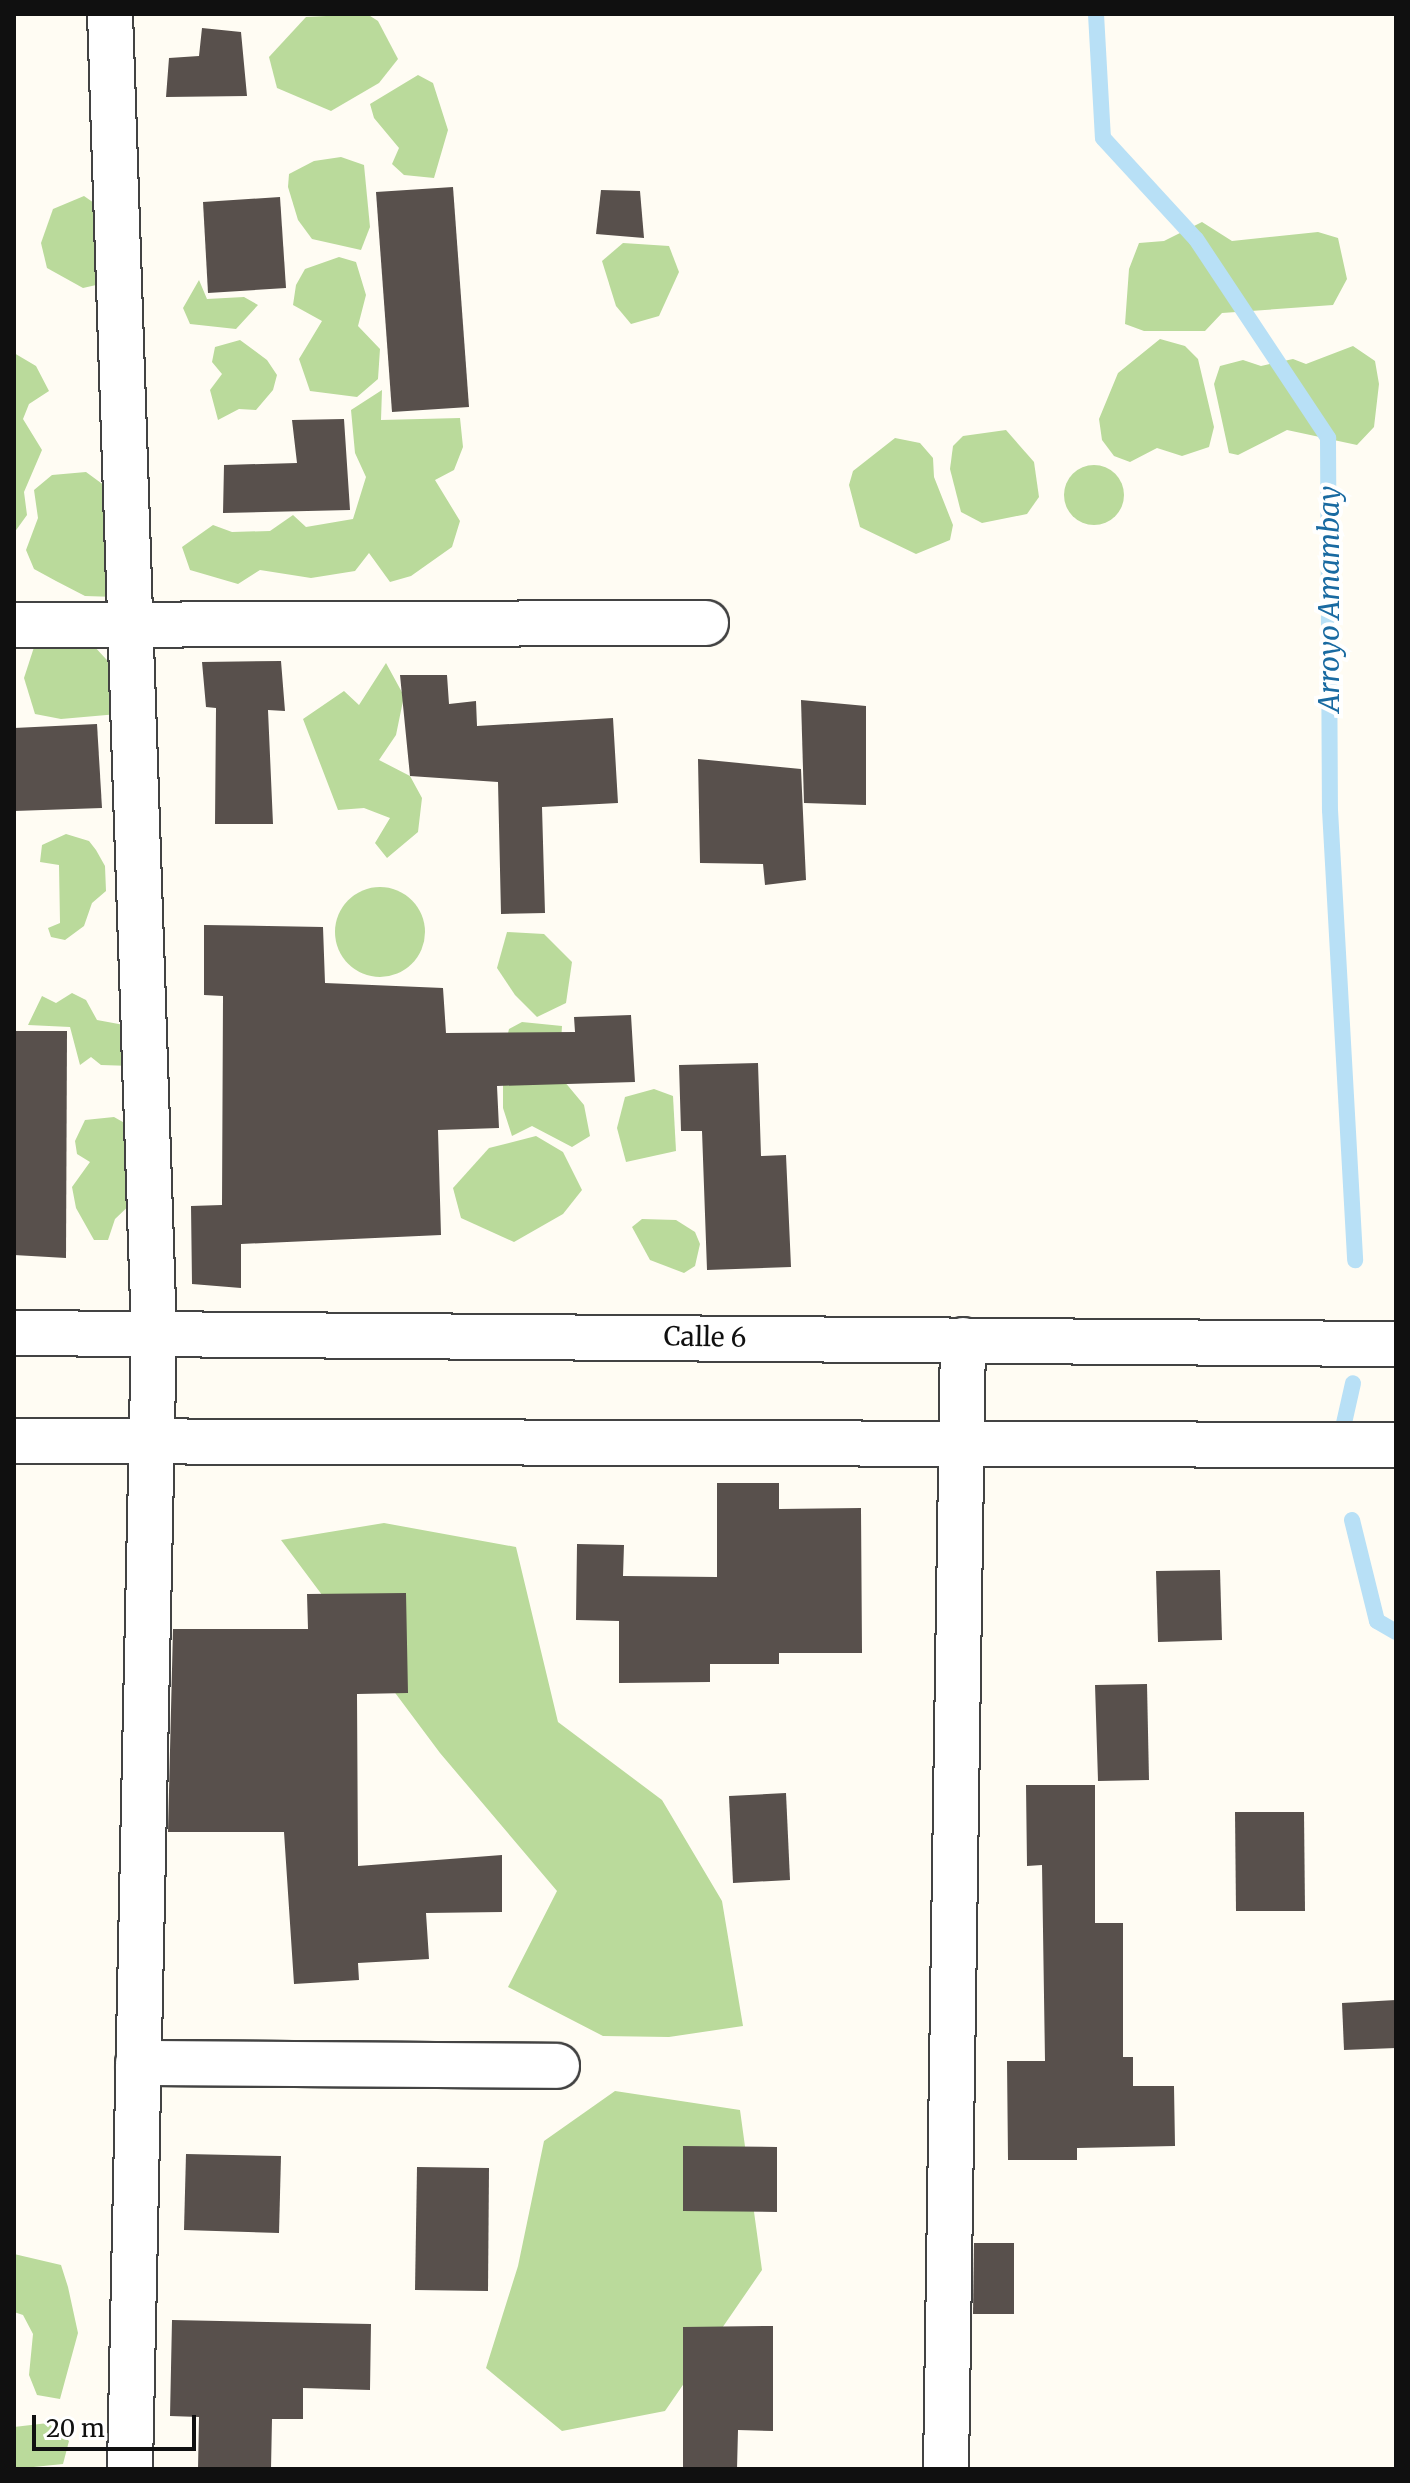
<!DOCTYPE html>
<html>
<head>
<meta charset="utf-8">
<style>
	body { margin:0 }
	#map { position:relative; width:1410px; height:2483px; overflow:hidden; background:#fffcf3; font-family:Merriweather,serif }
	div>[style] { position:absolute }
	.forest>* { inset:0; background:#bada9b }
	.round { border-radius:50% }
	.stream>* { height:16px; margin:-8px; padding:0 8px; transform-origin:8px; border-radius:8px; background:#b8e0f6 }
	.building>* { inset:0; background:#58504c }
	.roads { filter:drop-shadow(2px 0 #434343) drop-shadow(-2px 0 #434343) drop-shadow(0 2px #434343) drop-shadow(0 -2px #434343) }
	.street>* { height:44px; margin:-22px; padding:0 22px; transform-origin:22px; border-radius:22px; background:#fff }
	span { translate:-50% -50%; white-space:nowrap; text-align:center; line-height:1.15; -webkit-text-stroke:8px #fff; paint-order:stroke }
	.street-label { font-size:26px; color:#101010 }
	.water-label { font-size:28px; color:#196aa1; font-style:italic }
	.frame { position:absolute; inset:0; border:16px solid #101010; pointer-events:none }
	.scale { position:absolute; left:32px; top:2415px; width:164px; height:36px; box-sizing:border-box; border:4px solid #101010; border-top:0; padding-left:10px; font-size:24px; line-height:28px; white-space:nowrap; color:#101010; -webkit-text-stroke:6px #fff; paint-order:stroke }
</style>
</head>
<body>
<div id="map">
	<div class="forest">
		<i style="clip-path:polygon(367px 14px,378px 21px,398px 59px,379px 83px,331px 111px,277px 88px,269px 57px,306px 17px)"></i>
		<i style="clip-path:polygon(418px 75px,433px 83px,448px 130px,434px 178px,404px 175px,392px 164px,399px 148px,374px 118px,370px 104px)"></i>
		<i style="clip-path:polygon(341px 157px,364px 165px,370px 227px,361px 250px,312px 239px,298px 220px,288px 187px,289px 174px,314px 161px)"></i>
		<i style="clip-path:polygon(84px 196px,107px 212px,105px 283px,83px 288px,47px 268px,41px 243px,53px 209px)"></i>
		<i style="clip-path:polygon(1202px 222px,1232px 241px,1318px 232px,1338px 238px,1347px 279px,1333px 305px,1222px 313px,1205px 331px,1144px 331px,1125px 324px,1129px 269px,1139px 243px,1164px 241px)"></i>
		<i style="clip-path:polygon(623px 243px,669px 246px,679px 272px,659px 316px,631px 324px,616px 306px,602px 261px)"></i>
		<i style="clip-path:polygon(339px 257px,356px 262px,366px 295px,358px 326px,380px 349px,378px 379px,357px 397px,310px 391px,299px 359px,322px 321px,293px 305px,296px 285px,305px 269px)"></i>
		<i style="clip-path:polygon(199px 280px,207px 299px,244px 297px,258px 305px,236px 329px,190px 324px,183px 308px)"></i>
		<i style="clip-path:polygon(1160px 339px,1185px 346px,1198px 359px,1214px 427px,1209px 447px,1182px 456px,1157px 448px,1130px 462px,1114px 456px,1102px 440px,1099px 419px,1118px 373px)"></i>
		<i style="clip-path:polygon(240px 340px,267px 360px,277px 375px,273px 390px,256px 410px,239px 409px,218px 420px,210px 390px,222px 374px,212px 362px,215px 347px)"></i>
		<i style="clip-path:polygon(1353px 346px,1375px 361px,1379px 384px,1374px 427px,1357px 445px,1287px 430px,1238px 455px,1229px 453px,1214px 384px,1220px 366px,1243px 360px,1261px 366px,1293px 359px,1306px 364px)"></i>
		<i style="clip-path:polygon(14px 353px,36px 366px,49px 391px,29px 404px,23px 419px,42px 450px,24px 492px,27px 515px,14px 533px)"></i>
		<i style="clip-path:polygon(382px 390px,381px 420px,460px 418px,463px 447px,454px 470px,435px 480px,460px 521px,452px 547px,411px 576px,390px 582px,369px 553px,355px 571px,311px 578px,260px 570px,238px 584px,190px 570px,182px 547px,213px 525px,232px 532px,270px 531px,293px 515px,306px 527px,353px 519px,366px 477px,355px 453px,351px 410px)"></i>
		<i style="clip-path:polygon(1006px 430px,1034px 462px,1039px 497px,1027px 514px,982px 523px,961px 512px,950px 469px,953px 446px,963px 436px)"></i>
		<i style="clip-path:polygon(895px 438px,920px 443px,933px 458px,934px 477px,953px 525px,950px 540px,916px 554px,860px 527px,849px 485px,853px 471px)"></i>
		<i class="round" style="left:1064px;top:465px;width:60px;height:60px"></i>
		<i style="clip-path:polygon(86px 472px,116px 494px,116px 597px,85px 596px,56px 581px,34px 569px,26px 550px,38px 518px,34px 490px,52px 475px)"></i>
		<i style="clip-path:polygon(37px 638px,92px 644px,120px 674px,118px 714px,61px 719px,35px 714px,24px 678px)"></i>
		<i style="clip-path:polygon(386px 663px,404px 696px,396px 735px,379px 760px,410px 776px,422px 798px,418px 832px,387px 858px,375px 843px,390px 818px,364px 808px,338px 810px,303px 719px,344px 691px,359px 705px)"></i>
		<i style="clip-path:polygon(66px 834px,89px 841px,96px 850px,105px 866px,106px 891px,92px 903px,84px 926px,65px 940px,51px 937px,48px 928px,60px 923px,59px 865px,40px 862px,42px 845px)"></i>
		<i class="round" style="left:335px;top:887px;width:90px;height:90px"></i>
		<i style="clip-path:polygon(507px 932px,544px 934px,572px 962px,566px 1003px,537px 1017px,515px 995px,497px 968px)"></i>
		<i style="clip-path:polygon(72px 993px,86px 1000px,97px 1020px,135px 1027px,132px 1066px,101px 1065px,91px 1057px,80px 1065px,70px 1027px,28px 1025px,42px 996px,56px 1003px)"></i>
		<i style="clip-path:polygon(522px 1022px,562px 1026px,559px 1075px,584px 1105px,590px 1136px,572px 1147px,532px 1126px,512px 1136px,503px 1108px,503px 1054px,509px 1029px)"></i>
		<i style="clip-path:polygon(654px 1089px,673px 1096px,676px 1151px,626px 1162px,617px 1128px,625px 1097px)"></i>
		<i style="clip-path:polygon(114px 1117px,137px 1130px,136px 1199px,115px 1219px,108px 1240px,94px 1240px,76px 1208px,72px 1187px,90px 1162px,77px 1154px,75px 1141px,85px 1120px)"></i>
		<i style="clip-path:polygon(536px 1136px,563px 1152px,582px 1190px,563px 1214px,514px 1242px,461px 1218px,453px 1188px,489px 1148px)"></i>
		<i style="clip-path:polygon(642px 1219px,676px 1220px,695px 1232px,700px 1244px,695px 1266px,684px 1273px,650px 1260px,632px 1227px)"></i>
		<i style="clip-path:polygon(384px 1523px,516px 1547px,558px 1722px,662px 1800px,722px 1901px,743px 2026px,669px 2037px,603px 2036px,508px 1987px,557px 1891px,440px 1753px,281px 1540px)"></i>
		<i style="clip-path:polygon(615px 2091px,740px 2110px,762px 2270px,665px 2411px,562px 2431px,486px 2368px,518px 2266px,544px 2141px)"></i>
		<i style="clip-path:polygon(14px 2254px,61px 2265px,68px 2287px,78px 2333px,60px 2399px,37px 2395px,29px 2375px,33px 2334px,23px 2315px,14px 2312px)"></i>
		<i style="clip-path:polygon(48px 2423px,69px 2441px,63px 2464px,14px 2469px,14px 2427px)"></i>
	</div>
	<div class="stream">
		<i style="left:1096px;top:14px;width:124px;rotate:86.8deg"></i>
		<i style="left:1103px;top:138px;width:137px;rotate:47.4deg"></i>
		<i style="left:1196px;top:239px;width:239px;rotate:56.4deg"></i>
		<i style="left:1328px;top:438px;width:372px;rotate:89.7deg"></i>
		<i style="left:1330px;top:810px;width:451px;rotate:86.8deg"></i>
		<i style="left:1342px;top:1432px;width:50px;rotate:-77.3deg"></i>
		<i style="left:1352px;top:1520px;width:104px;rotate:76.1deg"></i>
		<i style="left:1377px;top:1621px;width:22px;rotate:30deg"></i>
	</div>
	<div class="building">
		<i style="clip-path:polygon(202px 28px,241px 32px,247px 96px,166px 97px,169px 58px,199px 56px)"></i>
		<i style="clip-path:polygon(453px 187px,469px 407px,392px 412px,376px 192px)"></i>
		<i style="clip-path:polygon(601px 190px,640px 191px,644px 238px,596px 234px)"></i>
		<i style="clip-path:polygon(280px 197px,286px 288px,208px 293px,203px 202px)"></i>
		<i style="clip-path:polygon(344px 419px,350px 510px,223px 513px,224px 465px,297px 463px,292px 420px)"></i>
		<i style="clip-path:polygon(281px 661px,285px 711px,268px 710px,273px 824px,215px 824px,216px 708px,206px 707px,202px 662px)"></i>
		<i style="clip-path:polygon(400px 675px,447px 675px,449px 704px,476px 701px,477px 726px,613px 718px,618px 803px,542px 807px,545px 913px,501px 914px,498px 782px,410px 776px)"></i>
		<i style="clip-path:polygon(801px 700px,866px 706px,866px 805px,804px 803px)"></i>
		<i style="clip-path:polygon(97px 724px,102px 808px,14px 811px,14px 728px)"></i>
		<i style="clip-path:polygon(698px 759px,801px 769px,806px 880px,765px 885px,763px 864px,700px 863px)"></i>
		<i style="clip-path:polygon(204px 925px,323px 927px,325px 983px,443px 988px,446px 1033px,575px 1032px,574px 1017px,631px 1015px,635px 1082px,497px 1086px,499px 1128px,438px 1130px,441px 1235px,241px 1244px,241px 1288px,192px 1284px,191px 1206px,222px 1205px,223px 996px,204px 995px)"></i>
		<i style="clip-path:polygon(14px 1031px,67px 1031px,66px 1258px,14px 1255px)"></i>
		<i style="clip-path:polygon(758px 1063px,761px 1156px,786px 1155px,791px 1267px,707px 1270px,702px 1131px,681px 1131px,679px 1065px)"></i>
		<i style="clip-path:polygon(717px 1483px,779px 1483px,779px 1509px,861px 1508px,862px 1653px,779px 1653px,779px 1664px,710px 1664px,710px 1682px,619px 1683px,619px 1621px,576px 1620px,577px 1544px,624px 1545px,623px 1576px,717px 1577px)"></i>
		<i style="clip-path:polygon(1220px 1570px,1222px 1640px,1158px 1642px,1156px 1571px)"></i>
		<i style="clip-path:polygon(406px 1593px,408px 1693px,357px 1694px,358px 1866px,502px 1855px,502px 1912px,426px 1913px,429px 1959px,358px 1963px,359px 1980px,294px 1984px,284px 1832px,168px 1832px,173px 1629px,308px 1629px,307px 1594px)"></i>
		<i style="clip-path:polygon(1147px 1684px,1149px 1780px,1098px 1781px,1095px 1685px)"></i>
		<i style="clip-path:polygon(1026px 1785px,1095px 1785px,1095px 1923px,1123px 1923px,1123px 2057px,1133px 2057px,1133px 2086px,1174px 2086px,1175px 2146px,1077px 2148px,1077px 2160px,1008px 2160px,1007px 2061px,1045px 2061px,1042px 1865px,1027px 1866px)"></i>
		<i style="clip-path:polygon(786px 1793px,790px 1880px,733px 1883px,729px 1796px)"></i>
		<i style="clip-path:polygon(1235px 1812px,1304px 1812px,1305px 1911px,1236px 1911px)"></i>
		<i style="clip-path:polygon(1396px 2000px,1396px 2048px,1344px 2050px,1342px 2003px)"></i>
		<i style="clip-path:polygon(683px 2146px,777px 2147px,777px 2212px,683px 2211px)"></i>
		<i style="clip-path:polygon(186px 2154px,281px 2156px,279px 2233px,184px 2230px)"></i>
		<i style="clip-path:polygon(417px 2167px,489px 2168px,488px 2291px,415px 2290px)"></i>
		<i style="clip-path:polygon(974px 2243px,1014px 2243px,1014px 2314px,973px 2314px)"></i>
		<i style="clip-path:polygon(172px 2320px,371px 2324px,370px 2390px,303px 2388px,303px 2419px,272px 2419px,271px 2469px,198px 2469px,199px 2417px,170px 2416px)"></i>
		<i style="clip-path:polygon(773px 2326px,773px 2431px,738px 2430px,737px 2469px,683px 2469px,683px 2327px)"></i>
	</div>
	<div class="roads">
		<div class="street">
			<i style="left:110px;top:14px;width:1318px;rotate:88.09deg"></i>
			<i style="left:154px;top:1331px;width:1138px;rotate:91.21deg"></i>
			<i style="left:14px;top:625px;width:692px;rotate:-0.17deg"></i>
			<i style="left:14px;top:1333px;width:1382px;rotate:0.46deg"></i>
			<i style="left:14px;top:1441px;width:1382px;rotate:0.17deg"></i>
			<i style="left:138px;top:2063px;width:419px;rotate:0.4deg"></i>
			<i style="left:946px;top:2469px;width:1129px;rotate:-89.14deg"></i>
		</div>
	</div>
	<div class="street-label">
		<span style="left:705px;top:1337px;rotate:1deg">Calle 6</span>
	</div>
	<div class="water-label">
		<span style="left:1329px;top:599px;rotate:-90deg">Arroyo Amambay</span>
	</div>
	<div class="frame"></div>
	<div class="scale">20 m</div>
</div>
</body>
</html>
